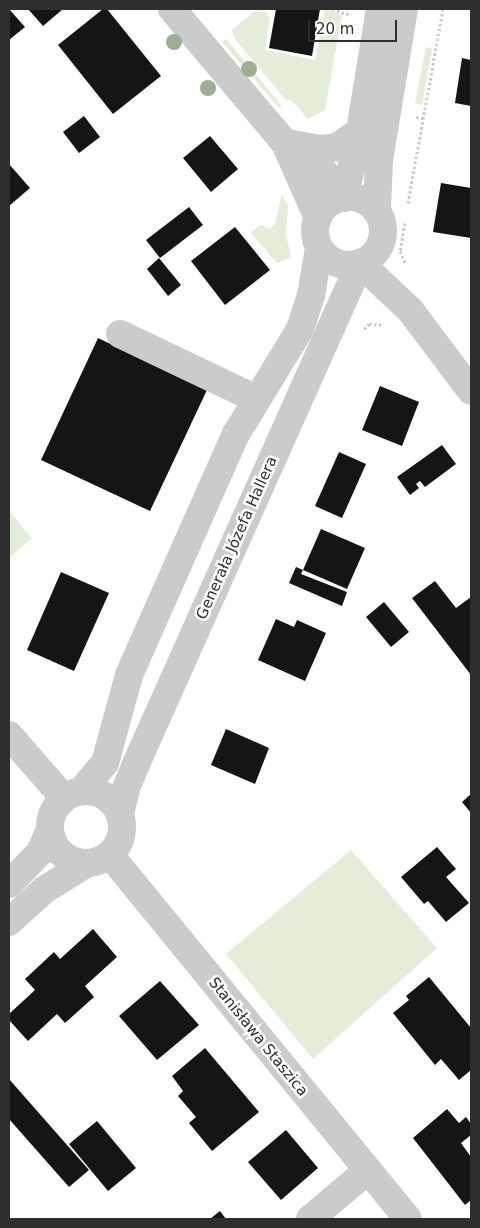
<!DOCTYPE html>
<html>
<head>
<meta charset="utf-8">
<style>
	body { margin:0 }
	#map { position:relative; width:480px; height:1228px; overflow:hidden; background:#fff; font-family:"DejaVu Sans",sans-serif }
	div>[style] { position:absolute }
	.green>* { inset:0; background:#e3edda }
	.building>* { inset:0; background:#151515 }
	.path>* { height:3px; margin-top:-1.5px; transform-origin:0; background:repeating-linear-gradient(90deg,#cbcbcb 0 2.5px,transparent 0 5px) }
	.minor>* { height:28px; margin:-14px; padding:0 14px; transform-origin:14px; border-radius:14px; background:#cbcbcb }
	.minor>.ring { margin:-14px; padding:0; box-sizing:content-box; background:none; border:28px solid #cbcbcb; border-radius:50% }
	.trees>* { width:16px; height:16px; margin:-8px; border-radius:50%; background:#9eaf91 }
	span { translate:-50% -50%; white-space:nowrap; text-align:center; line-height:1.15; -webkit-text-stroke:5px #fff; paint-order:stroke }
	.street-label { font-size:15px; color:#2e2e2e }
	.frame { position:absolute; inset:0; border:10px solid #2e2e2e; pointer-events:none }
	.scale { position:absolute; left:308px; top:20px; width:89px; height:22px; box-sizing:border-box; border:2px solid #2e2e2e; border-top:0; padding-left:6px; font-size:15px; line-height:18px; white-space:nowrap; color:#2e2e2e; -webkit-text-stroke:4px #fff; paint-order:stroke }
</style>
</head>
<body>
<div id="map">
	<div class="green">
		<i style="clip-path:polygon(325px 9px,342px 15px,325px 110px,308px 119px,290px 99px,287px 101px,235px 39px,232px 30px,255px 11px,266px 12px,270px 18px,265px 50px,315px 60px)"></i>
		<i style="clip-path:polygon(226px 39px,282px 106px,279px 108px,222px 42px)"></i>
		<i style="clip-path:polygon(426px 47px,432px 49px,422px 105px,415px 103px)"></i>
		<i style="clip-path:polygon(282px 194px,288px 206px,286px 235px,291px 257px,277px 263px,251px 233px,260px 225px,270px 229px,275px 224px)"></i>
		<i style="clip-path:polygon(9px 511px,32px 538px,9px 558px)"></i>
		<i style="clip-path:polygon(351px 850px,437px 948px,313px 1059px,226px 954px)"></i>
	</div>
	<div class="building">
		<i style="clip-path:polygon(9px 9px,25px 27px,9px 40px)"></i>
		<i style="clip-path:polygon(28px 9px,63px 9px,43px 26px)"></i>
		<i style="clip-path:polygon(103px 9px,107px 9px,161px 76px,113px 114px,58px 45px)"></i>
		<i style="clip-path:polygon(276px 9px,320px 9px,312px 56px,269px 48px)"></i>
		<i style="clip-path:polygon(462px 58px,471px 60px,471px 106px,455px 103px)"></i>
		<i style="clip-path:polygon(84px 116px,100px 137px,79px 153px,63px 132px)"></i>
		<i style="clip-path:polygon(210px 136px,238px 169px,211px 192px,183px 158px)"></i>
		<i style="clip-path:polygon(9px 164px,30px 188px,9px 206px)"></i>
		<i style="clip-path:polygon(441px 183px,471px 188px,471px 238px,433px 232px)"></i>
		<i style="clip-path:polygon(189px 207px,203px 225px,160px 258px,146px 240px)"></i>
		<i style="clip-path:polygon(235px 227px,270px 270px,225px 305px,191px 261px)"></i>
		<i style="clip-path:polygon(159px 258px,181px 285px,168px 296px,147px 269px)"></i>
		<i style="clip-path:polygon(98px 338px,207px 390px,150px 511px,41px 460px)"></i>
		<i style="clip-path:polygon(380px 386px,419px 402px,402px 446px,362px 430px)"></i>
		<i style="clip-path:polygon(442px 445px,456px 464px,425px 487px,420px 481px,416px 484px,419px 488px,410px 495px,397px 477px)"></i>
		<i style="clip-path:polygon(339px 452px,366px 464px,342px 518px,315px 506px)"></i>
		<i style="clip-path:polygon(321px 529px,365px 548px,347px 589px,303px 570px)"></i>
		<i style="clip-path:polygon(296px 567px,303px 570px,301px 574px,347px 592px,342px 606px,289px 583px)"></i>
		<i style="clip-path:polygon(61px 572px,109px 593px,74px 671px,27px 650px)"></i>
		<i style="clip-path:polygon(435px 581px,456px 608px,471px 597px,471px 675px,412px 598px)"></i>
		<i style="clip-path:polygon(384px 602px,409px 632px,391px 647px,366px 617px)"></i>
		<i style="clip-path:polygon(276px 619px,294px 627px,297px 620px,326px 633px,305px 681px,258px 660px)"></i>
		<i style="clip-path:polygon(226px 729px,269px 748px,255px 784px,211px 765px)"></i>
		<i style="clip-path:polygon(471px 794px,471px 813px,462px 802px)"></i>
		<i style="clip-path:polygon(437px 847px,456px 869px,446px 877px,469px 903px,446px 922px,428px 901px,424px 904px,401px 877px)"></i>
		<i style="clip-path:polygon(93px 929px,117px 957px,85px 986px,94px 997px,65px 1023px,57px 1014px,28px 1041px,9px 1020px,9px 1014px,35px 990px,25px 979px,54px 952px,60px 959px)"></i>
		<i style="clip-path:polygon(429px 977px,471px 1028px,471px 1070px,459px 1080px,441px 1059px,435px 1065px,393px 1013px,409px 1000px,406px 996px)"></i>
		<i style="clip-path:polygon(160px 981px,199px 1025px,157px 1060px,119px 1016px)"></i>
		<i style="clip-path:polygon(205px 1048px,259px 1112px,212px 1151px,189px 1123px,196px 1117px,178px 1096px,183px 1091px,172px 1076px)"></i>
		<i style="clip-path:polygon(9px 1079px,89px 1170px,69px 1187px,9px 1119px)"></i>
		<i style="clip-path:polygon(447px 1109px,459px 1123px,466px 1117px,471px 1124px,471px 1135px,461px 1143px,471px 1157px,471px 1200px,465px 1205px,413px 1138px)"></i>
		<i style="clip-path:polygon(97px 1121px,136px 1168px,108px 1191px,69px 1144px)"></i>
		<i style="clip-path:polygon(286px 1130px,318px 1168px,281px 1200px,248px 1162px)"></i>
		<i style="clip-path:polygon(220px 1211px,226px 1219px,210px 1219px)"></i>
	</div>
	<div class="path">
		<i style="left:332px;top:9px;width:20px;rotate:18deg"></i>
		<i style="left:416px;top:117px;width:7px;rotate:8deg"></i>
		<i style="left:408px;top:203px;width:197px;rotate:-79.8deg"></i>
		<i style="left:405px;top:223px;width:28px;rotate:100deg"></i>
		<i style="left:400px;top:251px;width:13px;rotate:67deg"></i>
		<i style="left:364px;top:329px;width:7px;rotate:-45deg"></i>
		<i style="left:369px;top:324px;width:15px;rotate:4deg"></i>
	</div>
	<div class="minor">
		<i style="left:172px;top:9px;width:175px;rotate:49.9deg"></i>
		<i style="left:285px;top:143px;width:82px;rotate:66.3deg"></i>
		<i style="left:285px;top:143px;width:34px;rotate:30deg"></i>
		<i style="left:315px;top:160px;width:48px;rotate:52.7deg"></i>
		<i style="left:292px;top:144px;width:29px;rotate:10deg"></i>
		<i style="left:321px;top:149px;width:16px;rotate:-7deg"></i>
		<i style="left:337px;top:147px;width:28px;rotate:-35deg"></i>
		<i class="ring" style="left:315px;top:197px;width:40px;height:40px"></i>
		<i style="left:344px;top:198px;width:69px;rotate:-76.6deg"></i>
		<i style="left:360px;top:131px;width:124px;rotate:-80.7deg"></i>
		<i style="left:377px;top:211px;width:51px;rotate:-87.8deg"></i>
		<i style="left:379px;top:160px;width:153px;rotate:-80.6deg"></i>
		<i style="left:360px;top:263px;width:69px;rotate:43.2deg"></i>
		<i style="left:410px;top:310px;width:101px;rotate:53deg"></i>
		<i style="left:120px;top:334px;width:151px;rotate:25.5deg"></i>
		<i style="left:9px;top:735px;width:84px;rotate:48.9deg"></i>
		<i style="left:82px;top:790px;width:35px;rotate:-50deg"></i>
		<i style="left:105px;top:763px;width:91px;rotate:-74.7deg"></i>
		<i style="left:129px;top:675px;width:264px;rotate:-66.1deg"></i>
		<i style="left:236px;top:434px;width:123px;rotate:-58.6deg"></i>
		<i style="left:300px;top:329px;width:35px;rotate:-72deg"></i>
		<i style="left:311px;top:296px;width:49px;rotate:-80.5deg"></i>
		<i class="ring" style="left:50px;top:791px;width:44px;height:44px"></i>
		<i style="left:120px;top:815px;width:28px;rotate:-77deg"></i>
		<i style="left:126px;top:788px;width:26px;rotate:-67deg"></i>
		<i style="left:136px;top:764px;width:549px;rotate:-65.91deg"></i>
		<i style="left:110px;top:855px;width:470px;rotate:50.7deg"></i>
		<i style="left:9px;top:884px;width:45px;rotate:-45.9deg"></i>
		<i style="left:40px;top:852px;width:24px;rotate:-66deg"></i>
		<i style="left:9px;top:922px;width:47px;rotate:-42.4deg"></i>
		<i style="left:44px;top:890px;width:49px;rotate:-31.8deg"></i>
		<i style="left:310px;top:1219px;width:75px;rotate:-40.1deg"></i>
	</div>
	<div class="trees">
		<i style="left:174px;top:42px"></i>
		<i style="left:249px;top:69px"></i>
		<i style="left:208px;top:88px"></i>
	</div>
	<div class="street-label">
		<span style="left:237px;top:538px;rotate:-66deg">Generała Józefa Hallera</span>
		<span style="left:258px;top:1037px;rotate:51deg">Stanisława Staszica</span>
	</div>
	<div class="frame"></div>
	<div class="scale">20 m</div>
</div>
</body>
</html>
